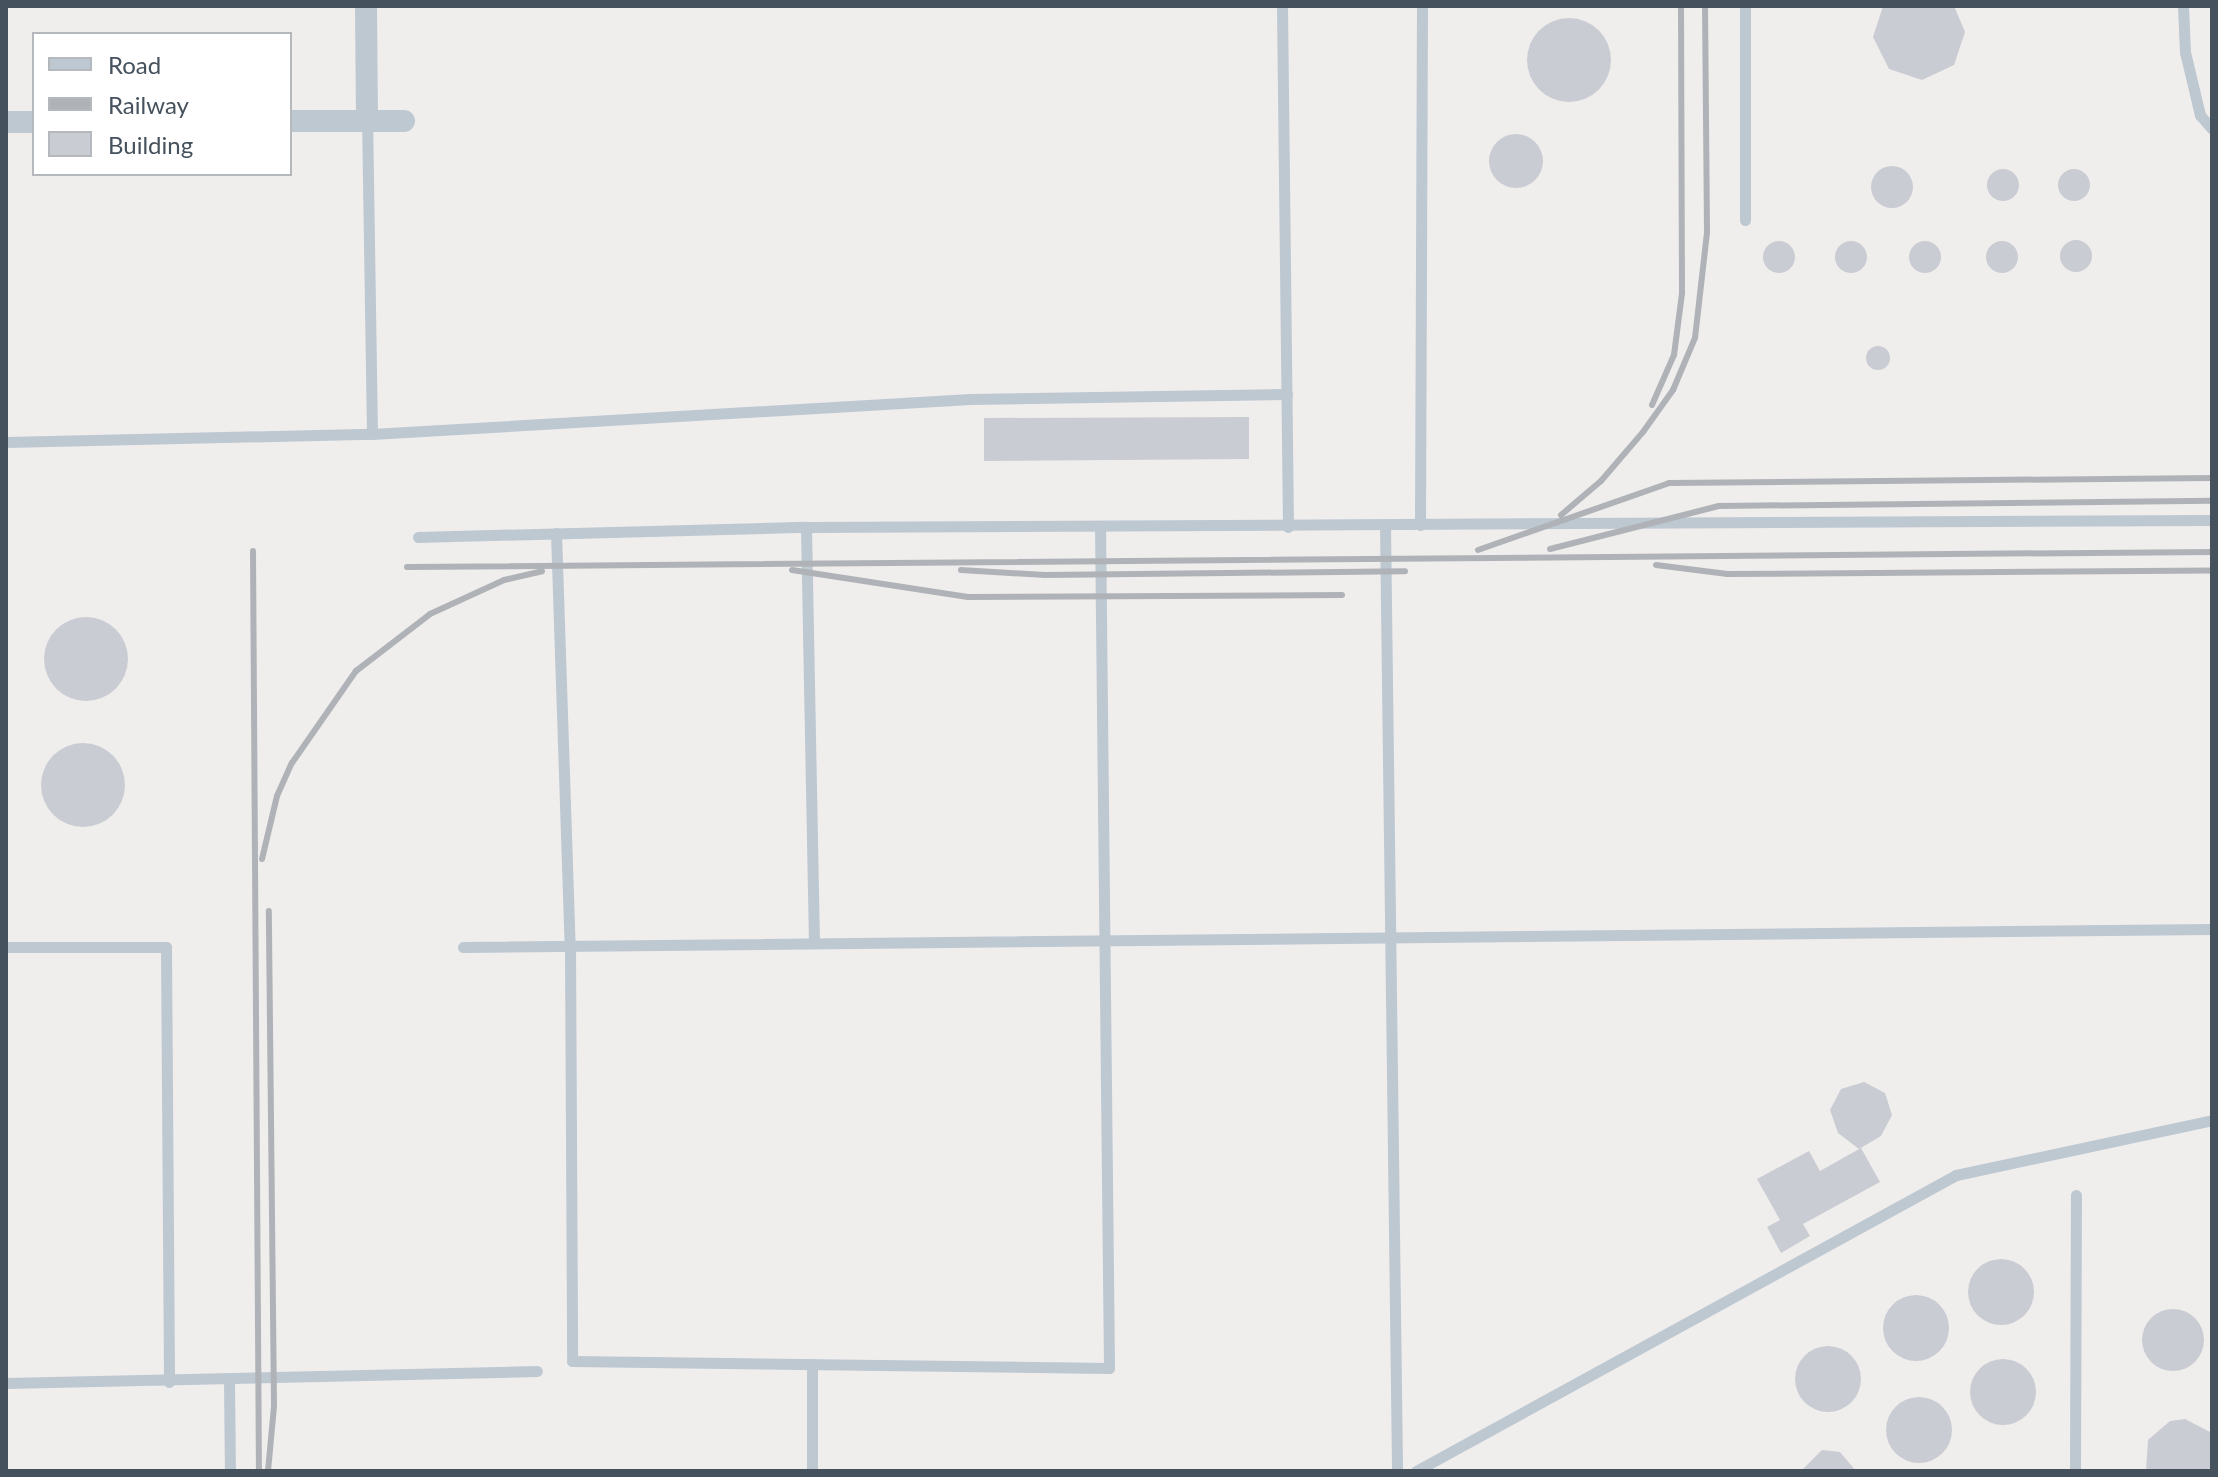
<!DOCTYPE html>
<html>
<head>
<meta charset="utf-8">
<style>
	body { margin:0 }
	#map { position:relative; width:2218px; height:1477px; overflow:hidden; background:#f0eded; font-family:Lato,sans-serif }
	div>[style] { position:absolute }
	.building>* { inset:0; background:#caccd3 }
	.round { border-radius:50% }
	.lane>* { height:11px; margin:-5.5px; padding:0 5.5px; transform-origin:5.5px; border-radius:5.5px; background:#bdc8d1 }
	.street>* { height:22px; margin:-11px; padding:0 11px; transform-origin:11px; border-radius:11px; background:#bdc8d1 }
	.rail>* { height:6px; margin:-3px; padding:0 3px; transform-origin:3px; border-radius:3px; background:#afb3b8 }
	span { translate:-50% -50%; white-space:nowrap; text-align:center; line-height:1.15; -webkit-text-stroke:6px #fff; paint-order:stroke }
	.frame { position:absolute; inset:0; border:8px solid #45515c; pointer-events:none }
	.legend { position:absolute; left:32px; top:32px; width:260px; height:144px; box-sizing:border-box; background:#fff; border:2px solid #b5b9be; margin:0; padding:10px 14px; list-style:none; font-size:24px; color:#45515c }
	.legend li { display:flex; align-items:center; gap:16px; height:40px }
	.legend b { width:40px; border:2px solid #b5b9be }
</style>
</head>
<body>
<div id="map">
	<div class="building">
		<i style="clip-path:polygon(1883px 6px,1954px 6px,1965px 32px,1954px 65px,1922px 80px,1889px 69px,1873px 37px)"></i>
		<i class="round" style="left:1527px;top:18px;width:84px;height:84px"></i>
		<i class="round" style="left:1489px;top:134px;width:54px;height:54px"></i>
		<i class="round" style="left:1871px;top:166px;width:42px;height:42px"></i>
		<i class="round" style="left:1987px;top:169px;width:32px;height:32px"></i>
		<i class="round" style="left:2058px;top:169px;width:32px;height:32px"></i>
		<i class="round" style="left:2060px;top:240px;width:32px;height:32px"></i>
		<i class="round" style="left:1986px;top:241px;width:32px;height:32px"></i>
		<i class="round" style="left:1835px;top:241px;width:32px;height:32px"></i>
		<i class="round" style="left:1763px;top:241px;width:32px;height:32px"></i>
		<i class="round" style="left:1909px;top:241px;width:32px;height:32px"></i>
		<i class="round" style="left:1866px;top:346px;width:24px;height:24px"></i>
		<i style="clip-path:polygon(1249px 417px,1249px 459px,984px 461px,984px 418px)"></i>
		<i class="round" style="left:44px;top:617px;width:84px;height:84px"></i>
		<i class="round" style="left:41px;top:743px;width:84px;height:84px"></i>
		<i style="clip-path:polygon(1864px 1082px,1885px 1093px,1892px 1115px,1881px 1136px,1859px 1149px,1838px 1133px,1830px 1110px,1841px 1089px)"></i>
		<i style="clip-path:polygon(1861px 1148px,1880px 1182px,1803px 1224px,1810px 1236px,1781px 1253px,1767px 1227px,1780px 1220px,1757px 1179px,1809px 1151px,1820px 1171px)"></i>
		<i class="round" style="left:1968px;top:1259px;width:66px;height:66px"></i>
		<i class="round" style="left:1883px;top:1295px;width:66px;height:66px"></i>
		<i class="round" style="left:2142px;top:1309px;width:62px;height:62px"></i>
		<i class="round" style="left:1795px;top:1346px;width:66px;height:66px"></i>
		<i class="round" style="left:1970px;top:1359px;width:66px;height:66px"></i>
		<i class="round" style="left:1886px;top:1397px;width:66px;height:66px"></i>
		<i style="clip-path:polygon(2185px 1419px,2212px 1433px,2212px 1471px,2146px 1471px,2148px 1440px,2170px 1421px)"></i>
		<i style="clip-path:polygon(1822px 1450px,1840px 1452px,1856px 1471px,1801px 1471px)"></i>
	</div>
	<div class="lane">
		<i style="left:1282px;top:6px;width:521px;rotate:89.34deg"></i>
		<i style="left:1745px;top:6px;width:214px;rotate:90deg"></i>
		<i style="left:2183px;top:6px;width:46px;rotate:87.5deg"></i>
		<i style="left:2185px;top:52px;width:65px;rotate:76.6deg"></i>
		<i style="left:2200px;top:115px;width:18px;rotate:49deg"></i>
		<i style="left:372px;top:434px;width:599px;rotate:-3.35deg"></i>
		<i style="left:970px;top:399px;width:317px;rotate:-0.9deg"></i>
		<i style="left:6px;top:442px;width:366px;rotate:-1.3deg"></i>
		<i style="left:372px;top:434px;width:313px;rotate:-90.9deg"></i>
		<i style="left:1385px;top:525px;width:946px;rotate:89.27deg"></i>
		<i style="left:1420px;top:525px;width:519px;rotate:-89.78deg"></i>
		<i style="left:806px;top:527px;width:416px;rotate:88.9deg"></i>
		<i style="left:556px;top:533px;width:413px;rotate:88.1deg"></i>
		<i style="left:570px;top:946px;width:415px;rotate:89.7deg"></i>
		<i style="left:572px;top:1361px;width:537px;rotate:0.75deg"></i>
		<i style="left:1109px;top:1368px;width:841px;rotate:-90.61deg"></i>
		<i style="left:418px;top:537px;width:388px;rotate:-1.5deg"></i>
		<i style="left:806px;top:527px;width:1406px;rotate:-0.29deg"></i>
		<i style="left:6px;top:947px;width:160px"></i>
		<i style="left:166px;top:947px;width:435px;rotate:89.6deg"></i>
		<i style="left:463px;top:947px;width:1749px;rotate:-0.59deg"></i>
		<i style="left:812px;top:1364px;width:107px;rotate:90deg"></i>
		<i style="left:229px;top:1381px;width:90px;rotate:89.4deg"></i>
		<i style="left:6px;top:1383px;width:531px;rotate:-1.29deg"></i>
		<i style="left:1416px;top:1471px;width:616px;rotate:-28.73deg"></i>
		<i style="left:1956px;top:1175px;width:262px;rotate:-12.1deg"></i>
		<i style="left:2075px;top:1471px;width:276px;rotate:-89.8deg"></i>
	</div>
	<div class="street">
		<i style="left:366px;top:6px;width:115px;rotate:89.5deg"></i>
		<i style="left:290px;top:121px;width:114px"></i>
		<i style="left:6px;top:122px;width:28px"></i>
	</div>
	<div class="rail">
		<i style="left:1652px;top:405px;width:55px;rotate:-66.3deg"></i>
		<i style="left:1674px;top:355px;width:63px;rotate:-82.6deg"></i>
		<i style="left:1682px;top:293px;width:287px;rotate:-90.2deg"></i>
		<i style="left:1561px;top:515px;width:52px;rotate:-40.4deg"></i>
		<i style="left:1601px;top:481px;width:65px;rotate:-49.4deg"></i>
		<i style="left:1643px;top:432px;width:52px;rotate:-54.5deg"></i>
		<i style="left:1673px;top:390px;width:56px;rotate:-67.1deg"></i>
		<i style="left:1695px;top:338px;width:107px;rotate:-83.5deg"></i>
		<i style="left:1707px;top:232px;width:226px;rotate:-90.5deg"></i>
		<i style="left:1550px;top:549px;width:174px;rotate:-14.3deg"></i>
		<i style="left:1719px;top:506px;width:493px;rotate:-0.6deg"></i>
		<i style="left:1478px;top:550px;width:202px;rotate:-19.3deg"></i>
		<i style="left:1669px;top:483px;width:543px;rotate:-0.53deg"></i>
		<i style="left:253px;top:551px;width:920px;rotate:89.63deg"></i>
		<i style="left:1656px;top:565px;width:72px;rotate:7.2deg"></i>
		<i style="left:1727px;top:574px;width:485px;rotate:-0.4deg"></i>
		<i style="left:407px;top:567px;width:1805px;rotate:-0.48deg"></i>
		<i style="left:792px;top:570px;width:178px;rotate:8.7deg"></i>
		<i style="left:968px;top:597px;width:374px;rotate:-0.3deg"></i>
		<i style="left:961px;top:570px;width:84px;rotate:3.4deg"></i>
		<i style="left:1045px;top:575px;width:360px;rotate:-0.6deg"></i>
		<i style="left:262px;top:859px;width:65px;rotate:-76.6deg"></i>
		<i style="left:277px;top:796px;width:36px;rotate:-66deg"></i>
		<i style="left:292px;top:763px;width:112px;rotate:-55.2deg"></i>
		<i style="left:356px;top:671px;width:93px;rotate:-37.6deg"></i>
		<i style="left:430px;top:614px;width:81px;rotate:-24.7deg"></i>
		<i style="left:504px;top:580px;width:39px;rotate:-13deg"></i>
		<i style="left:268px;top:1471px;width:65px;rotate:-84.7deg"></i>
		<i style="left:274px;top:1406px;width:495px;rotate:-90.6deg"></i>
	</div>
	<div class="frame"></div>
	<ul class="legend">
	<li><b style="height:10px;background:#bdc8d1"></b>Road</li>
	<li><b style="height:10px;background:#afb3b8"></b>Railway</li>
	<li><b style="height:22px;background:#caccd3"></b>Building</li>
	</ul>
</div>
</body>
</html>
